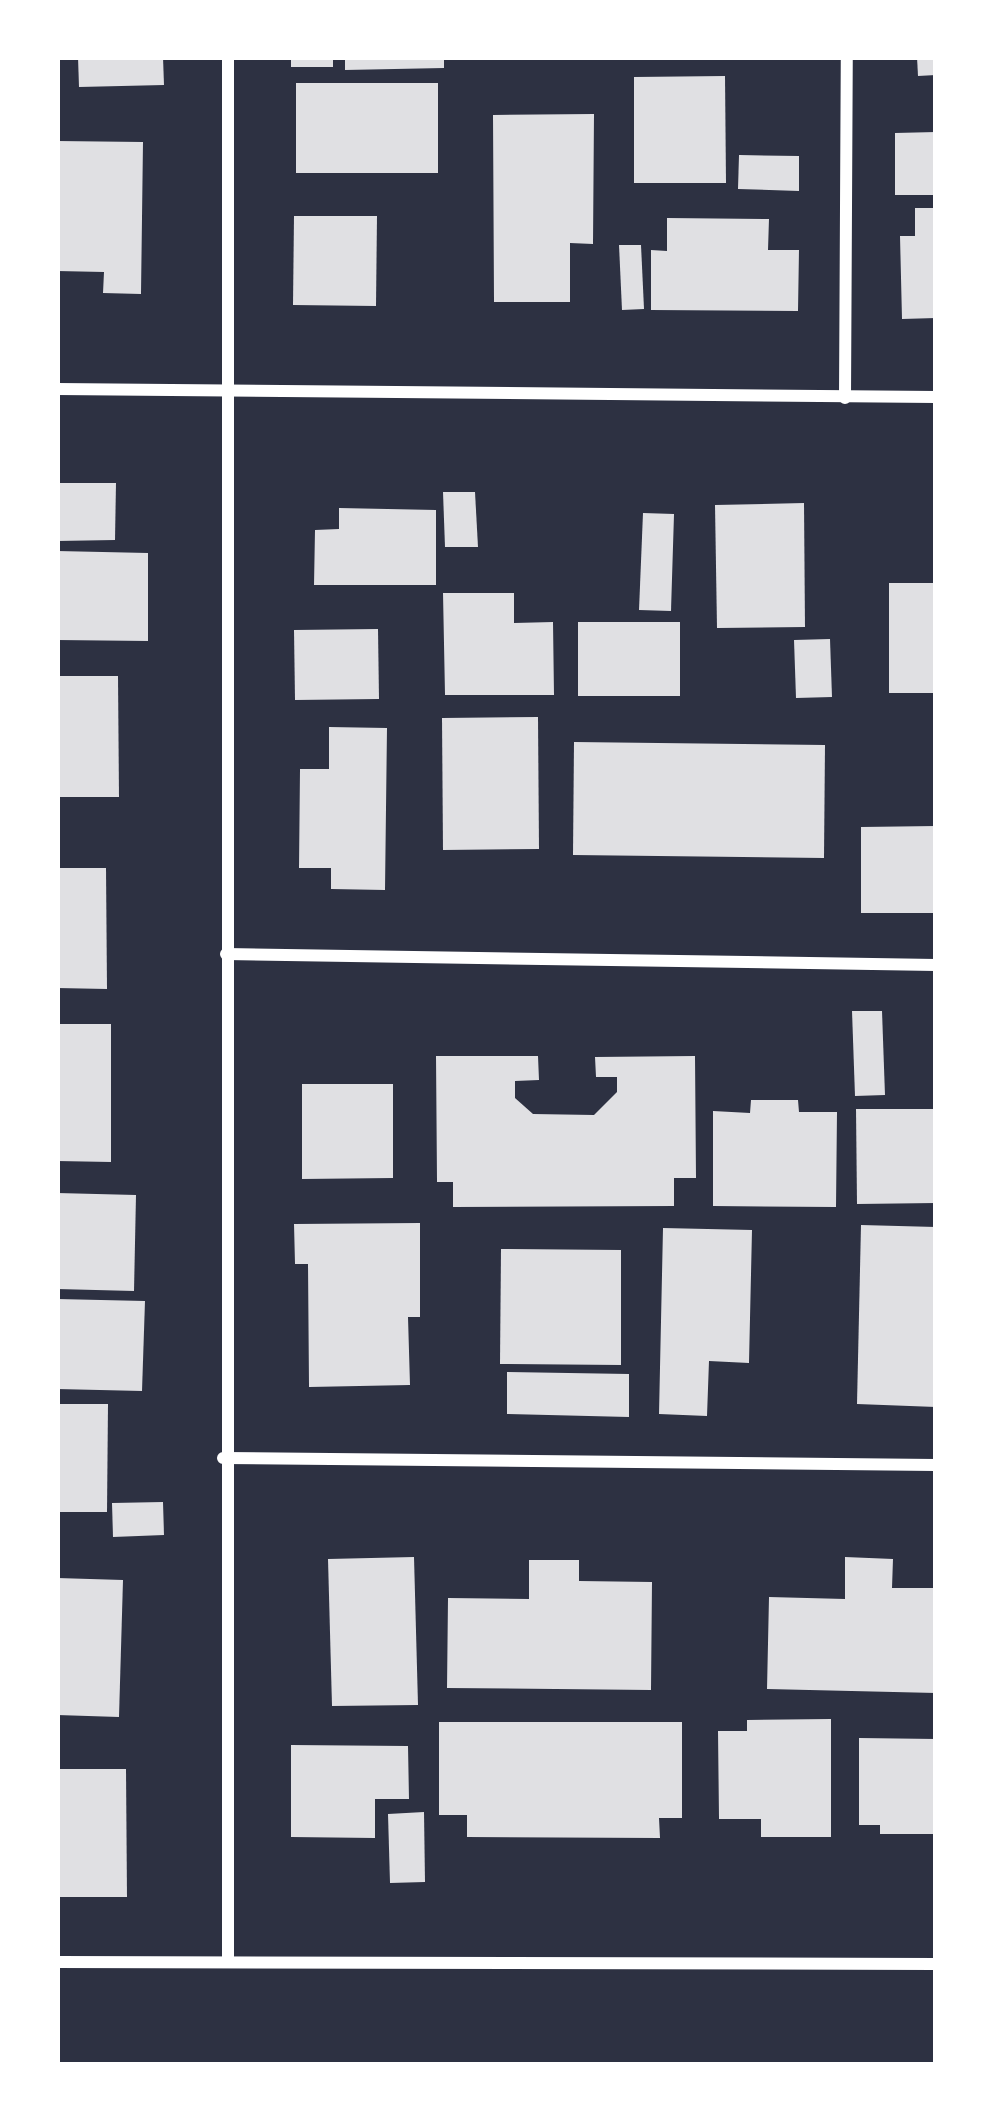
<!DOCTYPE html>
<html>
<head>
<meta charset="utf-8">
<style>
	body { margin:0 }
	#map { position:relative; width:993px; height:2122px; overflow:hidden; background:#2d3142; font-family:"Varela Round",sans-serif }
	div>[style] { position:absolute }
	.building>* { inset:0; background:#e0e0e3 }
	.minor>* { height:12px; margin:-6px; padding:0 6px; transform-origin:6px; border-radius:6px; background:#fff }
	span { translate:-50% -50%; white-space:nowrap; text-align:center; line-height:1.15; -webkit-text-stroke:9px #fff; paint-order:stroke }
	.frame { position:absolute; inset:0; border:60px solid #fff; pointer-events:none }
</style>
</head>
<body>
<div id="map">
	<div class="building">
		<i style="clip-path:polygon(78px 57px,163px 57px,164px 85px,79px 87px)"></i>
		<i style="clip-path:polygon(291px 57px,333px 57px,333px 67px,291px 67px)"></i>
		<i style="clip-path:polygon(345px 57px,444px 57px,444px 68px,345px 70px)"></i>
		<i style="clip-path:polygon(917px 57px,936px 57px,936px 75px,918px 76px)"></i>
		<i style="clip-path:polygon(725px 76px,726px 183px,634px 183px,634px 77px)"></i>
		<i style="clip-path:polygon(296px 83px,438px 83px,438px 173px,296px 173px)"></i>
		<i style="clip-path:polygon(594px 114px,593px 244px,570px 243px,570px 302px,494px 302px,493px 115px)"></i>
		<i style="clip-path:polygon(936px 132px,936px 195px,895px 195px,895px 133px)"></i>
		<i style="clip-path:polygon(57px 141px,143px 142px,141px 294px,103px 293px,104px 272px,57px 271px)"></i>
		<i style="clip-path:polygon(739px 155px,799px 156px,799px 191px,738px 189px)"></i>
		<i style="clip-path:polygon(915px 208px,936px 208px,936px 318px,902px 319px,900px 236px,915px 236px)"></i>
		<i style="clip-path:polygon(294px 216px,377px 216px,376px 306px,293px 305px)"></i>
		<i style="clip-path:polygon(667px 218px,769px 219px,768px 250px,799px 250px,798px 311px,651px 310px,651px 250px,667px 251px)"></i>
		<i style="clip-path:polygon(619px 245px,641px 245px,644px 309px,622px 310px)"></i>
		<i style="clip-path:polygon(57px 483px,116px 483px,115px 540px,57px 541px)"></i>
		<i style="clip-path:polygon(443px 492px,475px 492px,478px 547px,445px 547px)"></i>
		<i style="clip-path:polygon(804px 503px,805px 627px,717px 628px,715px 505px)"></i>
		<i style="clip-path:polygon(339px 508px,436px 510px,436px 585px,314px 585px,315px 530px,339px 529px)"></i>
		<i style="clip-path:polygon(643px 513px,674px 514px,671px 611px,639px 610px)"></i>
		<i style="clip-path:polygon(57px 551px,148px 553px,148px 641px,57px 640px)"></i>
		<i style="clip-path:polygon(889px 583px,936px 583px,936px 693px,889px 693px)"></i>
		<i style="clip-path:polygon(443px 593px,514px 593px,514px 623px,553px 622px,554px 695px,445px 695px)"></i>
		<i style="clip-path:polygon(578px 622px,680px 622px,680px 696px,578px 696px)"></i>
		<i style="clip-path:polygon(378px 629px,379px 699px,295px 700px,294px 630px)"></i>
		<i style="clip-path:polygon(830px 639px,832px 697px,796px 698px,794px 640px)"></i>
		<i style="clip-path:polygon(57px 676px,118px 676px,119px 797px,57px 797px)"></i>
		<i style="clip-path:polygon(538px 717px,539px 849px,443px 850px,442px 718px)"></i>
		<i style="clip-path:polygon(329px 727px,387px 728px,385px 890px,331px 889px,331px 868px,299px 868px,300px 769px,329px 769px)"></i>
		<i style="clip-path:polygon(574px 742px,825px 745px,824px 858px,573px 855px)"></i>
		<i style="clip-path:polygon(936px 826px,936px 913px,861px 913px,861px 827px)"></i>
		<i style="clip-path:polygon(57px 868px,106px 868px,107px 989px,57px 988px)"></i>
		<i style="clip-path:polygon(852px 1011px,882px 1011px,885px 1095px,855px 1096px)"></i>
		<i style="clip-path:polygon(57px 1024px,111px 1024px,111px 1162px,57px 1161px)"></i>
		<i style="clip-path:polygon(436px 1056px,538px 1056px,539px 1080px,515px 1081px,515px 1098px,533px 1114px,594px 1115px,617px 1092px,617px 1077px,596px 1077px,595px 1057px,695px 1056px,696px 1178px,674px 1178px,674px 1206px,453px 1207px,453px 1182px,437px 1182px)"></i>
		<i style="clip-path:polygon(302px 1084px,393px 1084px,393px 1178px,302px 1179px)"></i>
		<i style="clip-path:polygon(751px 1100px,798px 1100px,799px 1112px,837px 1112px,836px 1207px,713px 1206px,713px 1111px,750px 1113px)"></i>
		<i style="clip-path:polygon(856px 1109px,936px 1109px,936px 1203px,857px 1204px)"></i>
		<i style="clip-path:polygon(57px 1193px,136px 1195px,134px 1291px,57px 1289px)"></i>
		<i style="clip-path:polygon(420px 1223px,420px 1317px,408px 1317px,410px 1385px,309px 1387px,308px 1264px,295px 1264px,294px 1224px)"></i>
		<i style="clip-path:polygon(861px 1225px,936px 1227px,936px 1407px,857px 1404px)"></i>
		<i style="clip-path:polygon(663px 1228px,752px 1230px,749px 1363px,709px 1361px,707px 1416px,659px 1414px)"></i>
		<i style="clip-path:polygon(501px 1249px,621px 1250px,621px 1365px,500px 1364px)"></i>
		<i style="clip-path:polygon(57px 1299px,145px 1301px,142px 1391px,57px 1389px)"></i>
		<i style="clip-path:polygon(507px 1372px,629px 1374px,629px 1417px,507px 1414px)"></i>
		<i style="clip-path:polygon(57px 1404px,108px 1404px,107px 1512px,57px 1512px)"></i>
		<i style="clip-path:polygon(163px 1502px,164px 1535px,113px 1537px,112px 1503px)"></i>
		<i style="clip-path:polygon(414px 1557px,418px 1705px,332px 1706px,328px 1559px)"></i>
		<i style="clip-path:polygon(845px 1557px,893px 1559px,892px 1588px,936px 1588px,936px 1693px,767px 1689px,769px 1597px,845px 1599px)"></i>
		<i style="clip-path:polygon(529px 1560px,579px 1560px,579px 1581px,652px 1582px,651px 1690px,447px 1688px,448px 1598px,529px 1599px)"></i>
		<i style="clip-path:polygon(57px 1578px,123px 1580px,119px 1717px,57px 1715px)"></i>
		<i style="clip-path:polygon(831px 1719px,831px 1837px,761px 1837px,761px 1819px,719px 1819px,718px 1731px,747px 1731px,747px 1720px)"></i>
		<i style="clip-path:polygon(439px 1722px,682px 1722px,682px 1818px,659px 1818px,660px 1838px,467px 1837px,467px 1815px,439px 1815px)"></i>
		<i style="clip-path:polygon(859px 1738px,936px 1739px,936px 1834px,880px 1834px,880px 1825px,859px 1825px)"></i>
		<i style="clip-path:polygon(291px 1745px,408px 1746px,409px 1799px,375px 1799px,375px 1838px,291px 1837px)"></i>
		<i style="clip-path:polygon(57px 1769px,126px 1769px,127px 1897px,57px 1897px)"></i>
		<i style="clip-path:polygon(424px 1812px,425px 1882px,390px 1883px,388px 1814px)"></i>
	</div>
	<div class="minor">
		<i style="left:228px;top:57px;width:1904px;rotate:90deg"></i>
		<i style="left:57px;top:389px;width:879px;rotate:0.52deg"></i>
		<i style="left:845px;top:398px;width:341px;rotate:-89.7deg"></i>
		<i style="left:226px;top:954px;width:710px;rotate:0.89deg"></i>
		<i style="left:223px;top:1458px;width:713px;rotate:0.56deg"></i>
		<i style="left:57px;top:1962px;width:879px;rotate:0.13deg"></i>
	</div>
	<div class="frame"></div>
</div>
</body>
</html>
